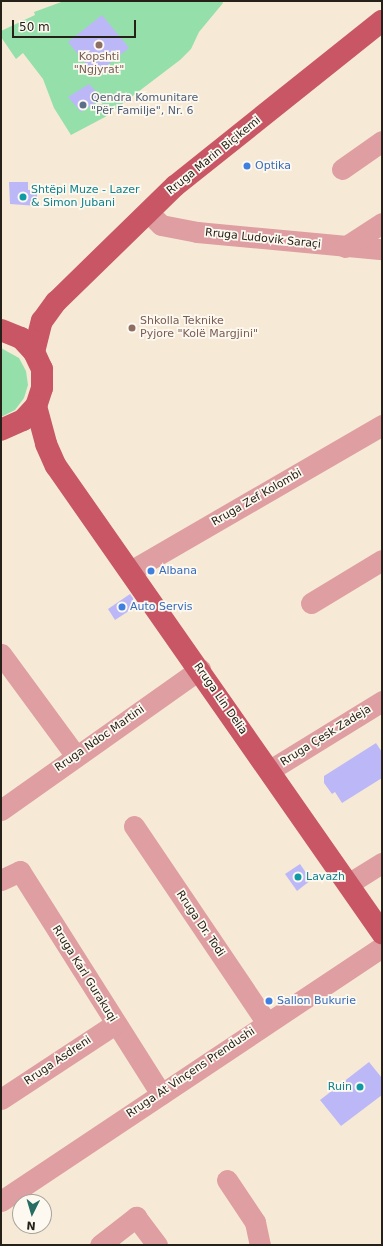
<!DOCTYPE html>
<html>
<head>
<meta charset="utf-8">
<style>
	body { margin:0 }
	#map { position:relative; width:383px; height:1246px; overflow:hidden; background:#f6ead6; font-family:"DejaVu Sans",sans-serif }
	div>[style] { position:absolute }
	.green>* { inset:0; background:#94dfaa }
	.building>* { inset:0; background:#bcb8f7 }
	.minor>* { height:21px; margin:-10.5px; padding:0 10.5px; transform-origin:10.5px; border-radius:10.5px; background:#de9ea2 }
	.major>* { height:22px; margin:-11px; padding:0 11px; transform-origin:11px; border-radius:11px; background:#c85664 }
	.dots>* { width:11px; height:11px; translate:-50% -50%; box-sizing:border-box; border:2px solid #fdf8f0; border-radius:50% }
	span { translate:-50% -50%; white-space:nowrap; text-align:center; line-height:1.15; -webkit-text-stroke:3.5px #fdf8f0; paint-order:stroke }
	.education-label { font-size:11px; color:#785e54 }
	.left { translate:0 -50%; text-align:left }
	.service-label { font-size:11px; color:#4e5e75 }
	.street-label { font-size:11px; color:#252119 }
	.shop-label { font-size:11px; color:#366cbe }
	.culture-label { font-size:11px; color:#0d838f }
	.right { translate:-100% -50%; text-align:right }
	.frame { position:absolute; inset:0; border:2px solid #252119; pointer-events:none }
	.north { position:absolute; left:12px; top:1194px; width:40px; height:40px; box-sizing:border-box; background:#fdf8f0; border:1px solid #a7a29a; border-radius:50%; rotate:185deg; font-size:11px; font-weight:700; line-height:16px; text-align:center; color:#252119 }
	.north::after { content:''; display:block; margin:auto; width:14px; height:18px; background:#276d63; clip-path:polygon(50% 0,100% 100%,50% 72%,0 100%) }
	.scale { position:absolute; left:12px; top:20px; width:124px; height:18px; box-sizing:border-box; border:2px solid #252119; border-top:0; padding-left:5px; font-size:12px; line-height:14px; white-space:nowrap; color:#252119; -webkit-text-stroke:3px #fdf8f0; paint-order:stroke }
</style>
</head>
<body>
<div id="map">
	<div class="green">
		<i style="clip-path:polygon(64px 1px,222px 1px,223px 3px,199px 32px,191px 49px,180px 60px,105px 117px,71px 135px,54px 108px,43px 79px,23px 53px,16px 59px,1px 37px,1px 31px,35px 15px,34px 12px)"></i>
		<i style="clip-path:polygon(1px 348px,19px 358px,26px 371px,28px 385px,24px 398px,15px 410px,1px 417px)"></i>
	</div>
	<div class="building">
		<i style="clip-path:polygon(102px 15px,129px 48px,95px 75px,68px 42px)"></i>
		<i style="clip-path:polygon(89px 84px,102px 98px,81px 112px,68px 97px)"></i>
		<i style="clip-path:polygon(9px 182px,28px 182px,28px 190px,37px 190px,37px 206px,10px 204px)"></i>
		<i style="clip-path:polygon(130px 594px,138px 605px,115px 620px,108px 609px)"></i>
		<i style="clip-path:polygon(376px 743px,382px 752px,382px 778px,342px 803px,335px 792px,332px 794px,324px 783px,324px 776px)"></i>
		<i style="clip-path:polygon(300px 864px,311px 880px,297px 891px,285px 874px)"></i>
		<i style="clip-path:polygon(369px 1062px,382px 1078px,382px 1095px,341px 1126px,320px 1100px)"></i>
	</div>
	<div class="minor">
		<i style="left:342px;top:169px;width:49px;rotate:-35deg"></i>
		<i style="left:149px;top:213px;width:17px;rotate:45deg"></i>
		<i style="left:161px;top:225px;width:37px;rotate:11deg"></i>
		<i style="left:197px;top:232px;width:186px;rotate:5.3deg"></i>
		<i style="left:345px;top:247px;width:44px;rotate:-33deg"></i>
		<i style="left:132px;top:570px;width:289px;rotate:-30.1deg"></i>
		<i style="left:311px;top:603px;width:83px;rotate:-31.2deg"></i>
		<i style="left:1px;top:654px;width:127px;rotate:53.7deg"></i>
		<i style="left:270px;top:770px;width:132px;rotate:-31.6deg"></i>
		<i style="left:1px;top:810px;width:244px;rotate:-35.3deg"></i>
		<i style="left:134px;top:826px;width:236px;rotate:56deg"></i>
		<i style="left:1px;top:880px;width:21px;rotate:-25deg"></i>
		<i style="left:20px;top:871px;width:264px;rotate:57.7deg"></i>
		<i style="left:348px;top:884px;width:40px;rotate:-32deg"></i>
		<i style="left:1px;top:1099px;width:136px;rotate:-33.3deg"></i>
		<i style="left:227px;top:1180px;width:50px;rotate:56.3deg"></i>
		<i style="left:255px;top:1222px;width:24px;rotate:78deg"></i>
		<i style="left:1px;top:1201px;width:458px;rotate:-33.7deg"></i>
		<i style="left:100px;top:1245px;width:46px;rotate:-37.9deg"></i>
		<i style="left:136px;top:1217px;width:35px;rotate:53deg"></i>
	</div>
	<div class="major">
		<i style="left:1px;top:330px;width:22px;rotate:22deg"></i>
		<i style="left:21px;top:338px;width:19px;rotate:47deg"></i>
		<i style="left:34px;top:352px;width:19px;rotate:65deg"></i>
		<i style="left:42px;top:369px;width:19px;rotate:90deg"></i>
		<i style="left:42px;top:388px;width:19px;rotate:108deg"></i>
		<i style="left:36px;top:406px;width:19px;rotate:133deg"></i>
		<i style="left:23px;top:420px;width:24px;rotate:156deg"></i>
		<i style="left:34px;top:352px;width:32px;rotate:-76deg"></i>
		<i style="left:42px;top:321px;width:24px;rotate:-54deg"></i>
		<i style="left:56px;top:302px;width:166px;rotate:-44.3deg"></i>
		<i style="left:175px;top:186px;width:265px;rotate:-38.6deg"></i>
		<i style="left:36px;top:406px;width:39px;rotate:75deg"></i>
		<i style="left:46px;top:444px;width:24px;rotate:66deg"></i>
		<i style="left:56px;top:466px;width:570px;rotate:55.08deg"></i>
	</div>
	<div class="dots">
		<i style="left:99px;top:45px;background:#8d6e63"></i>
		<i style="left:83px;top:105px;background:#5c6f8a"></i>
		<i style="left:247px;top:166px;background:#3f7fe0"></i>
		<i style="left:23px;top:197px;background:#0f9aa8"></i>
		<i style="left:132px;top:328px;background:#8d6e63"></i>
		<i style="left:151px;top:571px;background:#3f7fe0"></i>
		<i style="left:122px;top:607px;background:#3f7fe0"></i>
		<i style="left:298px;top:877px;background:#0f9aa8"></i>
		<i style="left:269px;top:1001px;background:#3f7fe0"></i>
		<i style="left:360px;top:1087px;background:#0f9aa8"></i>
	</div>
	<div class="education-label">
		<span style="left:99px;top:64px">Kopshti<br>"Ngjyrat"</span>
		<span class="left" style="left:140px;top:328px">Shkolla Teknike<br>Pyjore "Kolë Margjini"</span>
	</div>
	<div class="service-label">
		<span class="left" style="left:91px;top:105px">Qendra Komunitare<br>"Për Familje", Nr. 6</span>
	</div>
	<div class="street-label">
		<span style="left:214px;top:156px;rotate:-39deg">Rruga Marin Biçikemi</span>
		<span style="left:263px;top:239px;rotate:6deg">Rruga Ludovik Saraçi</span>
		<span style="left:257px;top:498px;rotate:-30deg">Rruga Zef Kolombi</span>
		<span style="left:220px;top:699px;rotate:55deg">Rruga Lin Delia</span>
		<span style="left:326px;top:736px;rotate:-32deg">Rruga Çesk Zadeja</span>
		<span style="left:100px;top:739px;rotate:-35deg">Rruga Ndoc Martini</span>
		<span style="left:200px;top:924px;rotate:56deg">Rruga Dr. Todi</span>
		<span style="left:84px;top:974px;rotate:58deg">Rruga Karl Gurakuqi</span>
		<span style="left:58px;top:1061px;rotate:-34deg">Rruga Asdreni</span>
		<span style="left:191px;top:1073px;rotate:-34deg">Rruga At Vinçens Prendushi</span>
	</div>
	<div class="shop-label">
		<span class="left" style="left:255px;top:166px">Optika</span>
		<span class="left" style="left:159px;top:571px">Albana</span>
		<span class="left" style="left:130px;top:607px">Auto Servis</span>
		<span class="left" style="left:277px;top:1001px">Sallon Bukurie</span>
	</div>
	<div class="culture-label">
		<span class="left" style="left:31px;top:197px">Shtëpi Muze - Lazer<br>&amp; Simon Jubani</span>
		<span class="left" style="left:306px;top:877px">Lavazh</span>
		<span class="right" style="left:352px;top:1087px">Ruin</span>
	</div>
	<div class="frame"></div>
	<div class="north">N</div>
	<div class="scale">50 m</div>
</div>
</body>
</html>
